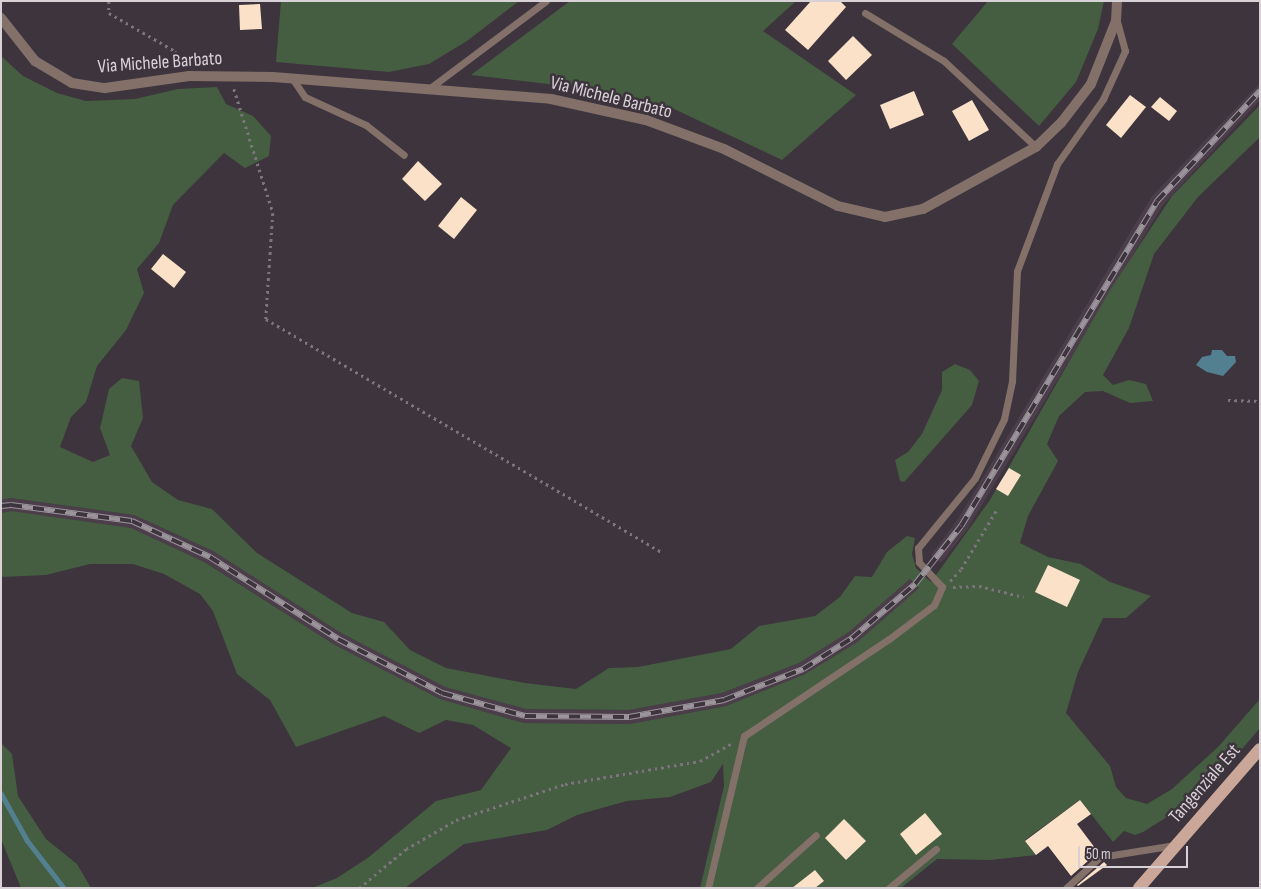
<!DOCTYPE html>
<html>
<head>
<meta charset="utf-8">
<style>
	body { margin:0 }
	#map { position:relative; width:1261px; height:889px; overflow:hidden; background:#3d343d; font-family:"Sofia Sans Condensed",sans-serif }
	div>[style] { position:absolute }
	.built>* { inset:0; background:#4b3d4a }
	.green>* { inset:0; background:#455d41 }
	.water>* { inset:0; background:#538091 }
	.stream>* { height:4.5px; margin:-2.25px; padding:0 2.25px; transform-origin:2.25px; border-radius:2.25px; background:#538091 }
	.building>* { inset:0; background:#fbe1c8 }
	.path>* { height:2.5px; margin-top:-1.25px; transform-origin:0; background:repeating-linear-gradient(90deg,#7d757d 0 2.5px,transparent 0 6.5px) }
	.service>* { height:7px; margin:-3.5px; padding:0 3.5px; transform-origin:3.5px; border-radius:3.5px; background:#827069 }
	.minor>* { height:10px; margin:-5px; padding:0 5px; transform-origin:5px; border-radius:5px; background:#827069 }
	.primary>* { height:12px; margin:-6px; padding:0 6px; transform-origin:6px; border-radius:6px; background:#cba799 }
	.rail>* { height:5.5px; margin-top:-2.75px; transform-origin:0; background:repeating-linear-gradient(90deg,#3d343d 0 11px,#9b949b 0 22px); box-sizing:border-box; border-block:1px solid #9b949b }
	span { translate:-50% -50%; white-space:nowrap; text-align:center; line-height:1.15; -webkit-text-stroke:5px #3d343d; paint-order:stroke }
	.street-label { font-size:19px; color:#d8d2d7 }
	.frame { position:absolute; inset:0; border:2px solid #d8d2d7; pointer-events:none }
	.scale { position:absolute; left:1078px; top:846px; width:110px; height:22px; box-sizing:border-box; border:2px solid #d8d2d7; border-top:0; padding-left:6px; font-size:15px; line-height:18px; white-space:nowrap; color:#d8d2d7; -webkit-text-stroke:4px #3d343d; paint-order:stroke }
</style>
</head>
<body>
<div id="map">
	<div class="built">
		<i style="clip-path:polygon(1260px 83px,1260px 100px,1163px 205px,967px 530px,941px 563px,931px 555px,956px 522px,1152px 196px)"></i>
		<i style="clip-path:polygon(11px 498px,134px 515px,213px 551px,341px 633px,445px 687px,526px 709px,629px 710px,722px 693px,799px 663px,849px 632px,910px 579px,919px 588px,856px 643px,805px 674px,726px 706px,630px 724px,524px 723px,440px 699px,335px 645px,207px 563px,11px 511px,1px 513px,1px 500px)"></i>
	</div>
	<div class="green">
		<i style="clip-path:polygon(281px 1px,519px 1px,467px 41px,429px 64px,389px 72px,276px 62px)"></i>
		<i style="clip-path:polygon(570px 1px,796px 1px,763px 31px,856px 95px,782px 160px,672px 108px,573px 87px,471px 75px)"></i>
		<i style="clip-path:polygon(988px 1px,1104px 1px,1098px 29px,1076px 82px,1039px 126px,952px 44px)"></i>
		<i style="clip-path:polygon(1px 56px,23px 76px,57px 93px,86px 101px,135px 99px,178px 89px,217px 87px,226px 104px,253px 116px,271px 136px,269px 156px,245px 168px,224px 153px,173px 205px,159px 243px,137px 269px,144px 293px,126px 330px,97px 366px,86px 402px,71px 417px,60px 447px,93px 462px,110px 455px,100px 428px,109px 389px,122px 378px,139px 381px,143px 418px,131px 446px,152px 482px,178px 500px,212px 509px,257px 553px,352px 613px,384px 622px,410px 650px,446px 668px,525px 683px,576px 689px,609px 668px,638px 667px,731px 649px,759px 626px,815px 616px,840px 597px,855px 576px,872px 577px,887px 552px,907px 536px,915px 538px,912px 554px,916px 568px,931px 582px,990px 500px,1110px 290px,1172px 196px,1260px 105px,1260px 137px,1198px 197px,1154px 254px,1129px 328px,1103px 375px,1113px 385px,1129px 380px,1146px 384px,1153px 401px,1130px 403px,1103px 391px,1085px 392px,1059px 416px,1047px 444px,1058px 461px,1028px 516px,1020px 543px,1048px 557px,1081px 564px,1110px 582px,1151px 596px,1126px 618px,1103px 618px,1078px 672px,1066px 713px,1110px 766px,1116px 787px,1126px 798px,1147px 804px,1172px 789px,1218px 747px,1260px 699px,1260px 728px,1194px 805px,1186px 805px,1143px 832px,1135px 835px,1124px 831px,1113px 842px,1080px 800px,1025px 840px,1036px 855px,990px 860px,937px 859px,901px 888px,700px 888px,724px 786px,723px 764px,711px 782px,670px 797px,627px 801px,577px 815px,547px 830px,464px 844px,405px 888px,312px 888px,337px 878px,369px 857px,436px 801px,481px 790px,511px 748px,473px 725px,446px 720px,419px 733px,384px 716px,296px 747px,270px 700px,237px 674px,213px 611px,200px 594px,164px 574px,133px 564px,90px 564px,46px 575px,1px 577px,1px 513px,11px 511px,131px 528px,206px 563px,335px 645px,440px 699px,524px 723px,630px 724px,726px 706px,805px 674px,856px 643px,919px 588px,910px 579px,849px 632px,799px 663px,722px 693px,629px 710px,526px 709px,445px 687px,341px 633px,213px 551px,134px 515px,11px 498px,1px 500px)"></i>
		<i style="clip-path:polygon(955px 364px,970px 370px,979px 381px,972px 405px,913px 472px,904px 482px,900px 481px,895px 460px,908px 452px,922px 434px,942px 390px,942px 372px)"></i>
		<i style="clip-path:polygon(1px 743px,12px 754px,18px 796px,46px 839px,77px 864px,91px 888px,21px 888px,1px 839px)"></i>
	</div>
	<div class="water">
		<i style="clip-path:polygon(1212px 350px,1222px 350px,1227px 356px,1235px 356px,1236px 362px,1223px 376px,1207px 372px,1196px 365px,1202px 357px,1211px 355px)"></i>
	</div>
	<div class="stream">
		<i style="left:1px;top:793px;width:54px;rotate:61deg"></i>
		<i style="left:27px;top:840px;width:61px;rotate:52.4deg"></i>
	</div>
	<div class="building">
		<i style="clip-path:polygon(811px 1px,840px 1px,846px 7px,808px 50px,785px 30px)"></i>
		<i style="clip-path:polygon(260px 4px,262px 29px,240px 30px,239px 5px)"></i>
		<i style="clip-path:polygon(853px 36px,872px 55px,846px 80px,828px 61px)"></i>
		<i style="clip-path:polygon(914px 91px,924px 115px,890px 129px,880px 105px)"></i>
		<i style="clip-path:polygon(1130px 95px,1146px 107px,1121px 138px,1106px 125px)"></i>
		<i style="clip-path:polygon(1160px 97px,1177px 111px,1169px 121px,1151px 107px)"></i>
		<i style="clip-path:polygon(972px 100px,989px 130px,969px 141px,952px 111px)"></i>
		<i style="clip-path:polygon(418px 161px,442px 184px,425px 201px,402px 179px)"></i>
		<i style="clip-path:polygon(461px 197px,477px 210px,454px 239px,438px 226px)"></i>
		<i style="clip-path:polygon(163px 254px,186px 272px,174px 288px,151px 269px)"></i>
		<i style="clip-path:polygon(1009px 468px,1021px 475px,1008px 496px,996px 489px)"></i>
		<i style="clip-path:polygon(1048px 565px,1080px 580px,1067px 607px,1035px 592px)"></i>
		<i style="clip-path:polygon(1080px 800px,1091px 814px,1077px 824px,1098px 852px,1071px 876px,1048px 846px,1036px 855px,1025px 841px)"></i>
		<i style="clip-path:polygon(925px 813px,942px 834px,916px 855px,900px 834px)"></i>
		<i style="clip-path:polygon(844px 819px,866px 841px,846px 860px,825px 838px)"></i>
		<i style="clip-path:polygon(1104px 862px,1107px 865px,1078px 886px,1077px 885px)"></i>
		<i style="clip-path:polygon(815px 870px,824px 881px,815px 888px,792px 888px)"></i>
	</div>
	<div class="path">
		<i style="left:109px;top:1px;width:12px;rotate:90deg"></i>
		<i style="left:109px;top:13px;width:76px;rotate:29.9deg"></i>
		<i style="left:175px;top:51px;width:15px;rotate:62deg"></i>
		<i style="left:234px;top:89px;width:130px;rotate:72.5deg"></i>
		<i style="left:273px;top:213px;width:106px;rotate:93.8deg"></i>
		<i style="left:266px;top:319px;width:461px;rotate:30.5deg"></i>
		<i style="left:1228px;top:400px;width:32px;rotate:2deg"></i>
		<i style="left:950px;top:581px;width:16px;rotate:-47deg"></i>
		<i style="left:961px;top:569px;width:70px;rotate:-59deg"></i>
		<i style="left:953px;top:587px;width:26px;rotate:-2deg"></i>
		<i style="left:979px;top:586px;width:46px;rotate:13.7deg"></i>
		<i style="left:359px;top:888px;width:61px;rotate:-39.7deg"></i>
		<i style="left:406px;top:849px;width:58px;rotate:-30.1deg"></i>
		<i style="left:456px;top:820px;width:115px;rotate:-18.3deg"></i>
		<i style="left:565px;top:784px;width:137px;rotate:-9.7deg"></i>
		<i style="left:700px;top:761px;width:37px;rotate:-29deg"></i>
	</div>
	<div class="service">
		<i style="left:865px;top:13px;width:92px;rotate:31.3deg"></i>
		<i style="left:944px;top:61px;width:126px;rotate:43.1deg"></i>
		<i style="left:292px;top:78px;width:23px;rotate:56deg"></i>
		<i style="left:305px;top:97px;width:67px;rotate:24.7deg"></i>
		<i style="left:366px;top:125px;width:48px;rotate:38.3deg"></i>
		<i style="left:430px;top:88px;width:145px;rotate:-36.9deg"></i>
		<i style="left:708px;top:888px;width:156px;rotate:-76.7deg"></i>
		<i style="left:744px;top:736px;width:174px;rotate:-33.8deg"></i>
		<i style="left:889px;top:639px;width:56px;rotate:-37.1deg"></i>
		<i style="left:934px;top:605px;width:20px;rotate:-66deg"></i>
		<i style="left:942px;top:587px;width:34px;rotate:-133deg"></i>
		<i style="left:919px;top:562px;width:14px;rotate:-94deg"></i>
		<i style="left:918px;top:548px;width:90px;rotate:-50.8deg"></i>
		<i style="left:975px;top:478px;width:66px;rotate:-63.8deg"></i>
		<i style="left:1004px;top:419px;width:39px;rotate:-78deg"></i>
		<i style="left:1012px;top:381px;width:110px;rotate:-87.4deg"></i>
		<i style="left:1017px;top:271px;width:114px;rotate:-69.5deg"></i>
		<i style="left:1057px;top:164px;width:80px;rotate:-54.7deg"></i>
		<i style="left:1103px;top:99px;width:53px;rotate:-65.4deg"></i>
		<i style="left:1125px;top:51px;width:31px;rotate:-105deg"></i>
		<i style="left:757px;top:888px;width:79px;rotate:-41.9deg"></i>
		<i style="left:889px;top:888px;width:61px;rotate:-39.7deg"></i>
		<i style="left:1066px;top:888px;width:46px;rotate:-42.4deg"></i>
		<i style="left:1100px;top:857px;width:76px;rotate:-9.1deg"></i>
	</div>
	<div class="minor">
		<i style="left:1px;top:18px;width:55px;rotate:51.7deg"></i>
		<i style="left:35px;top:61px;width:43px;rotate:30.7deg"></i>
		<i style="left:72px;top:83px;width:33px;rotate:9deg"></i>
		<i style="left:105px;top:88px;width:85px;rotate:-8.1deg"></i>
		<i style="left:189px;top:76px;width:84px;rotate:0.7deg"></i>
		<i style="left:273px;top:77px;width:279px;rotate:4.5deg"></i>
		<i style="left:551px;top:99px;width:97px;rotate:12.5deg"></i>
		<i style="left:646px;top:120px;width:83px;rotate:20.4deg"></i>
		<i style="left:724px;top:149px;width:127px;rotate:26.6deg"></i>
		<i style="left:838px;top:206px;width:48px;rotate:13.2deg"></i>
		<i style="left:885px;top:217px;width:39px;rotate:-12deg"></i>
		<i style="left:923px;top:209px;width:129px;rotate:-28.8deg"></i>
		<i style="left:1036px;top:147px;width:35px;rotate:-44deg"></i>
		<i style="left:1061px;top:123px;width:49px;rotate:-52.4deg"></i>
		<i style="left:1091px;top:84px;width:68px;rotate:-68.4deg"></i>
		<i style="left:1116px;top:21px;width:20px;rotate:-87deg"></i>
	</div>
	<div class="primary">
		<i style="left:1139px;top:888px;width:184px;rotate:-49deg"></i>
	</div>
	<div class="rail">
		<i style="left:1px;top:506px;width:10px;rotate:-6deg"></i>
		<i style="left:11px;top:505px;width:122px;rotate:7.5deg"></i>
		<i style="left:132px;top:521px;width:86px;rotate:24.8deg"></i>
		<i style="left:210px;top:557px;width:152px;rotate:32.6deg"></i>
		<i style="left:338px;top:639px;width:117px;rotate:27.4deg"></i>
		<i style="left:442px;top:693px;width:86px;rotate:15.5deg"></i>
		<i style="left:525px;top:716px;width:104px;rotate:0.6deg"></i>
		<i style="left:629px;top:717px;width:97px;rotate:-10.1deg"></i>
		<i style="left:724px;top:700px;width:85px;rotate:-21.4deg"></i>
		<i style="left:803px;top:669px;width:58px;rotate:-32.3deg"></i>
		<i style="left:852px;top:638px;width:83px;rotate:-40.6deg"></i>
		<i style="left:915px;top:584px;width:74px;rotate:-51.6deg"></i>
		<i style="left:961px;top:526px;width:380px;rotate:-58.9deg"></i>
		<i style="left:1157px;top:201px;width:151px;rotate:-46.9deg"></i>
	</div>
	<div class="street-label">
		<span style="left:160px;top:63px;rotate:-4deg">Via Michele Barbato</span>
		<span style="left:611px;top:98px;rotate:14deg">Via Michele Barbato</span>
		<span style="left:1205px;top:784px;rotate:-49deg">Tangenziale Est</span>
	</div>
	<div class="frame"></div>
	<div class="scale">50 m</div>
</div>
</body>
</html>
